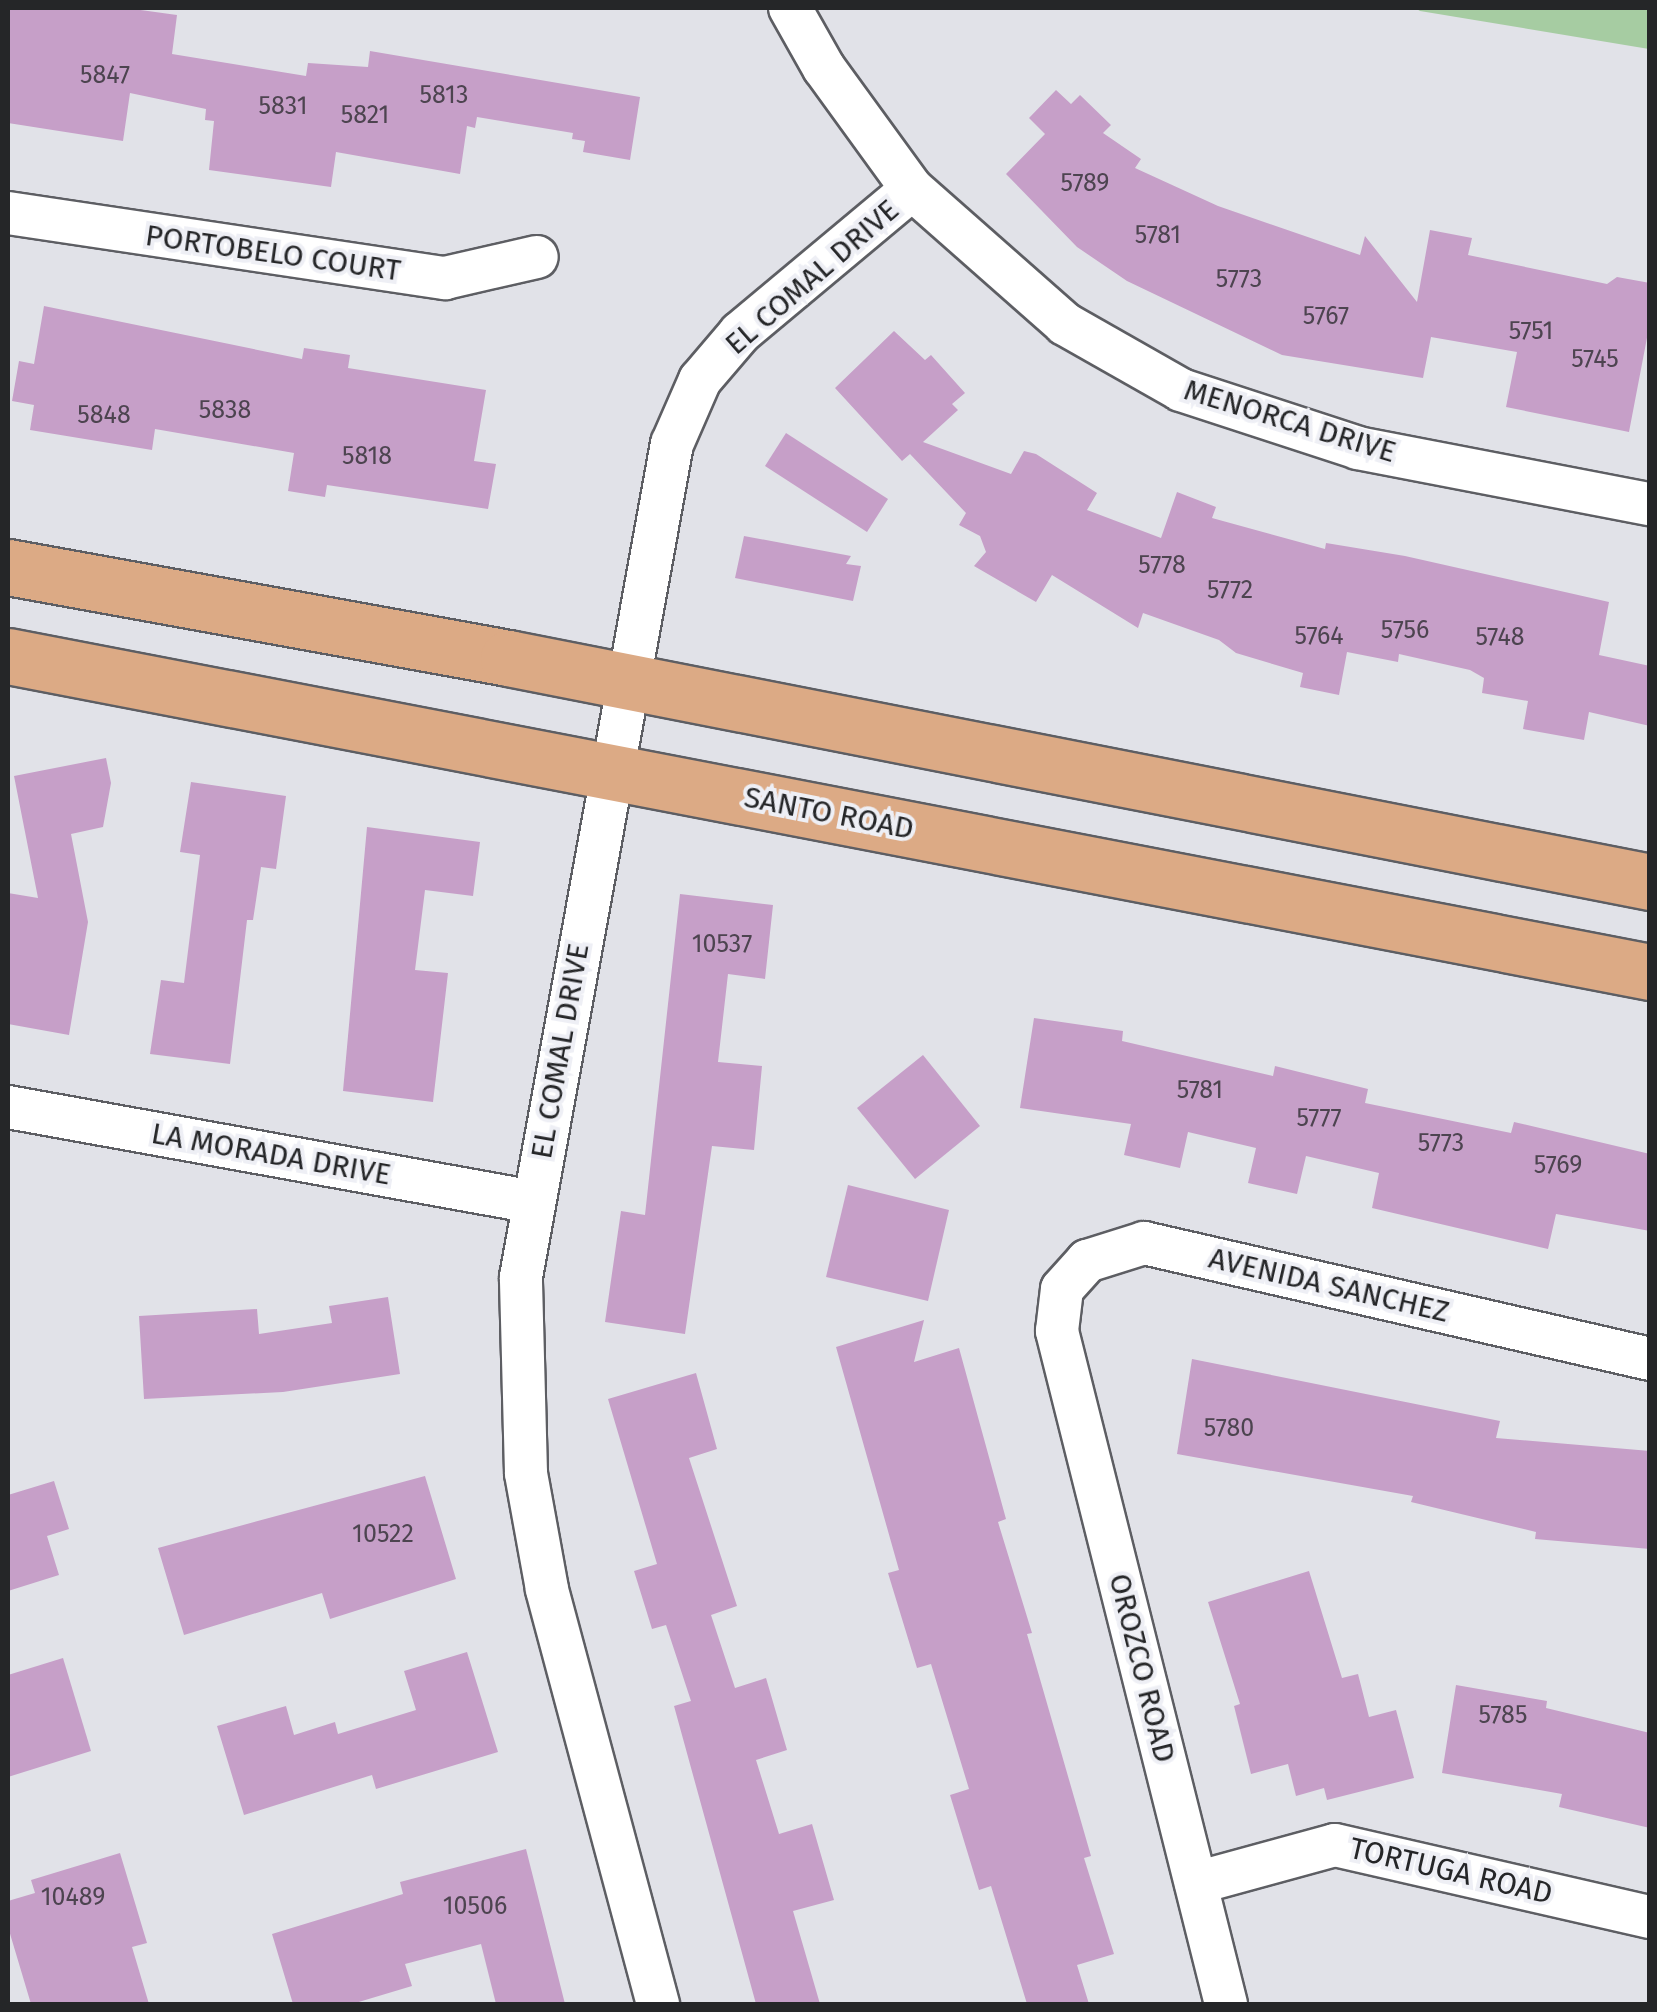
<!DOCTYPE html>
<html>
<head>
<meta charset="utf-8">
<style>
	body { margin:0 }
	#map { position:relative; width:1657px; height:2012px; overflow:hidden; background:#e1e2e8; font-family:"Fira Sans",sans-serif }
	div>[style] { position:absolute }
	.green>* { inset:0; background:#a6cca2 }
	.building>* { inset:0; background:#c69fc8 }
	.roads { filter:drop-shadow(2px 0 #5d5e63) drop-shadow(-2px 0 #5d5e63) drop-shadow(0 2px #5d5e63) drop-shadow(0 -2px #5d5e63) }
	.street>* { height:42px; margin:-21px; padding:0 21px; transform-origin:21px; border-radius:21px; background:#fff }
	.primary>* { height:55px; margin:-27.5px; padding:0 27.5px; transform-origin:27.5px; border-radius:27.5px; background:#dcaa85 }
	span { translate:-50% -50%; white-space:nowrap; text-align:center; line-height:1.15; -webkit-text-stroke:8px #eeeff5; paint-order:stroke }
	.number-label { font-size:25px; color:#4d4450 }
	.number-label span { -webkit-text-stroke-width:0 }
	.street-label { font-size:30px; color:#252628 }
	.frame { position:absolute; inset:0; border:10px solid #252628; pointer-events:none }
</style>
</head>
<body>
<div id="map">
	<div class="green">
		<i style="clip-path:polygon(1415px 8px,1649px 8px,1649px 49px,1420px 11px)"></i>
	</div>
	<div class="building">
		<i style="clip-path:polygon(8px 8px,126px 8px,177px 15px,172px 54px,306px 76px,308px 63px,368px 67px,370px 51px,640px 97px,630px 160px,583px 152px,585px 141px,572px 139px,573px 133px,477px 117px,475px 128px,467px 126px,460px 174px,336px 152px,331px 187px,209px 170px,214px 121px,205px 120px,206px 109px,130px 93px,123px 141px,8px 123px)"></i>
		<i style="clip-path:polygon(1056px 90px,1071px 104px,1080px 95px,1111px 125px,1103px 133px,1141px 159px,1135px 168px,1218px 206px,1360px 255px,1365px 236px,1417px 302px,1430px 230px,1472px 238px,1468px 255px,1607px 284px,1617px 277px,1650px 283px,1650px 322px,1629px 432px,1506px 407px,1517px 352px,1431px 337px,1423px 378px,1282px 355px,1127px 281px,1077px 247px,1006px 174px,1045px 134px,1029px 118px)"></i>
		<i style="clip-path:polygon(44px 306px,302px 359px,304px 348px,350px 355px,348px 368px,486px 390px,474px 461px,496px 464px,488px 509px,327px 485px,325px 497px,288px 491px,294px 453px,155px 429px,152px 450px,30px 430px,34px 405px,12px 401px,19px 361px,34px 364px)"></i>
		<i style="clip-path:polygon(894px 331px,925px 360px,931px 355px,965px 393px,952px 404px,958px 410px,923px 442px,1011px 474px,1024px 451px,1036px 454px,1097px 493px,1087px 510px,1161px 538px,1177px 492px,1216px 507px,1212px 518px,1325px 549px,1326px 543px,1405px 556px,1609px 602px,1599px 655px,1650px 666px,1650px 726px,1589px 712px,1584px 740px,1523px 729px,1528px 701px,1482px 693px,1484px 678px,1470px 670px,1399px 654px,1398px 662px,1347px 652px,1339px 695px,1300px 687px,1303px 673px,1236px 653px,1219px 640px,1143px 613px,1138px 628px,1052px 575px,1036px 602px,974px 566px,986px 552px,980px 536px,959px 525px,966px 513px,910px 454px,902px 461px,835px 388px)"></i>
		<i style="clip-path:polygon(786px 433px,888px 499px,867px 532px,765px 466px)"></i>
		<i style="clip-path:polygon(744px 536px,851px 556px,846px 564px,861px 566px,853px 601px,735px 578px)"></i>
		<i style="clip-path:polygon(106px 758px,111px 783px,103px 827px,71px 834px,88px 922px,69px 1035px,8px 1024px,8px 893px,38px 898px,14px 776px)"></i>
		<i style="clip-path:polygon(191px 782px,286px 796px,276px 869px,261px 867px,253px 920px,247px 920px,230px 1064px,150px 1054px,161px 980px,184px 983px,200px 855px,180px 852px)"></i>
		<i style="clip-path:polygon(367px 827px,480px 842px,473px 896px,425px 890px,415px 970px,448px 973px,433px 1102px,343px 1091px)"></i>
		<i style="clip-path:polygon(680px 894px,773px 905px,765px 979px,728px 974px,718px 1062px,762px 1066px,754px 1150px,712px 1146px,685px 1334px,605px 1322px,621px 1211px,645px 1215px)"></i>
		<i style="clip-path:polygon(1034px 1018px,1123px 1031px,1122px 1041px,1273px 1076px,1275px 1066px,1368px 1089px,1365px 1103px,1511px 1133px,1514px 1122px,1650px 1154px,1650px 1231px,1556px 1214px,1548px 1249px,1372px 1208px,1379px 1173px,1306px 1156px,1297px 1194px,1248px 1183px,1256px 1148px,1188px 1132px,1180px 1168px,1124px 1155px,1131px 1124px,1020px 1108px)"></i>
		<i style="clip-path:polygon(923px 1055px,980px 1126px,915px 1179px,857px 1108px)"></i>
		<i style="clip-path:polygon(848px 1185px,949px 1210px,928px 1301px,826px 1277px)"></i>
		<i style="clip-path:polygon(388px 1297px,400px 1374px,283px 1392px,144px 1399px,139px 1316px,257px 1309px,259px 1334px,332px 1323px,329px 1306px)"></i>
		<i style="clip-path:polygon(924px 1320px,914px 1362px,959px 1348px,1006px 1519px,998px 1522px,1032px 1633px,1027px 1634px,1091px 1856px,1084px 1858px,1114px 1954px,1077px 1965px,1089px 2004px,1027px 2004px,991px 1886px,979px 1890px,950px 1795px,969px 1789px,931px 1664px,917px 1668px,888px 1573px,899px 1570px,836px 1347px)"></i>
		<i style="clip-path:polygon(1192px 1359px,1500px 1421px,1496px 1438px,1650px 1451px,1650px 1549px,1535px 1539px,1536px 1532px,1411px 1502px,1413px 1496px,1177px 1454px)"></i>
		<i style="clip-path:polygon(696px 1373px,717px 1449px,689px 1458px,737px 1606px,711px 1615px,735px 1688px,766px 1678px,787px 1750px,756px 1760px,779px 1834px,812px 1824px,834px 1900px,793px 1911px,820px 2004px,756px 2004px,674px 1706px,691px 1701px,666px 1625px,652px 1629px,634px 1571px,657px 1564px,608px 1399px)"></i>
		<i style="clip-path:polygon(425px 1476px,456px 1579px,330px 1619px,322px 1593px,184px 1635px,158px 1548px)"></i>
		<i style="clip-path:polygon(54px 1481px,69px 1529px,47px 1536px,59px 1575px,8px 1591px,8px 1495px)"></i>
		<i style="clip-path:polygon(1309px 1571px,1342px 1678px,1358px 1674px,1369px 1717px,1396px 1710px,1414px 1778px,1327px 1800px,1324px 1788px,1296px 1796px,1288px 1764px,1251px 1774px,1234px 1706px,1240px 1704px,1208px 1602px)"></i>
		<i style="clip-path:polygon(467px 1652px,498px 1752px,376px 1789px,372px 1775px,244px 1815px,217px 1726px,286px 1706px,294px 1735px,335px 1722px,338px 1734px,416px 1710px,404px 1671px)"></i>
		<i style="clip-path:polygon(63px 1658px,91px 1751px,8px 1777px,8px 1675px)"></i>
		<i style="clip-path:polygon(1456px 1685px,1547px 1701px,1546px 1708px,1650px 1733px,1650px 1828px,1559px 1807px,1562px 1794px,1442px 1773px)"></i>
		<i style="clip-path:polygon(526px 1849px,565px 2004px,496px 2004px,481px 1944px,405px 1964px,412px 1986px,352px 2004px,293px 2004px,272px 1934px,403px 1894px,400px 1882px)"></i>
		<i style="clip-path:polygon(120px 1853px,147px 1943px,132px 1947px,149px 2004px,31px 2004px,8px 1927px,8px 1901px,35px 1893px,31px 1880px)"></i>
	</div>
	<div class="roads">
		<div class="street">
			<i style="left:790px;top:8px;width:69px;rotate:60.5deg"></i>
			<i style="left:824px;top:68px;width:150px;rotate:54deg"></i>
			<i style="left:912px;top:189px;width:204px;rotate:41.4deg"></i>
			<i style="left:1065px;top:324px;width:133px;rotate:29.6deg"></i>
			<i style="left:1181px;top:390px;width:186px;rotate:18.1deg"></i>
			<i style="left:1358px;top:448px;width:297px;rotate:10.9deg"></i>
			<i style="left:8px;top:213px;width:442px;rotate:8.5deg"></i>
			<i style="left:445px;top:278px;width:94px;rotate:-12.9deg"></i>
			<i style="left:8px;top:1107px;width:535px;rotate:10.24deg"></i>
			<i style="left:1196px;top:1883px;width:144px;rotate:-15.3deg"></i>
			<i style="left:1335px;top:1845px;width:323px;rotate:12.9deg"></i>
			<i style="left:658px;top:2004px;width:430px;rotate:-105deg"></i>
			<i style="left:547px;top:1589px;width:118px;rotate:-100.3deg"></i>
			<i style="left:526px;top:1473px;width:196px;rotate:-91.5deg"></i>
			<i style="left:521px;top:1277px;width:847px;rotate:-79.73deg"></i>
			<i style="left:672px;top:444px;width:70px;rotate:-66.4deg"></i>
			<i style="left:700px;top:380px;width:62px;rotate:-49.6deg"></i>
			<i style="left:740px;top:333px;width:224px;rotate:-39.9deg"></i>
			<i style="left:1226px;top:2004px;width:694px;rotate:-104.1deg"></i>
			<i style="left:1057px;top:1331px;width:42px;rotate:-83.2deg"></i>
			<i style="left:1062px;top:1289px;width:38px;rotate:-48deg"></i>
			<i style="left:1087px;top:1261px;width:60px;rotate:-17.5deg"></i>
			<i style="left:1144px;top:1243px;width:519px;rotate:12.91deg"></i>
		</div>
		<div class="primary">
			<i style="left:8px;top:567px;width:508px;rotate:10.31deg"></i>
			<i style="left:508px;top:658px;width:1164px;rotate:11.1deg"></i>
			<i style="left:8px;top:656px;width:1672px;rotate:10.89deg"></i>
		</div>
	</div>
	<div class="number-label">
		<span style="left:105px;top:75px">5847</span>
		<span style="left:444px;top:95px">5813</span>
		<span style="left:283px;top:106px">5831</span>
		<span style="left:365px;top:115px">5821</span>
		<span style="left:1085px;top:183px">5789</span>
		<span style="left:1158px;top:235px">5781</span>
		<span style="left:1239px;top:279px">5773</span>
		<span style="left:1326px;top:316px">5767</span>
		<span style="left:1531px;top:331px">5751</span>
		<span style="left:1595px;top:359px">5745</span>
		<span style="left:225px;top:410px">5838</span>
		<span style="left:104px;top:415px">5848</span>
		<span style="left:367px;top:456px">5818</span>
		<span style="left:1162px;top:565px">5778</span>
		<span style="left:1230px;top:590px">5772</span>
		<span style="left:1405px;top:630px">5756</span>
		<span style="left:1319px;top:636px">5764</span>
		<span style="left:1500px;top:637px">5748</span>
		<span style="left:722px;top:944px">10537</span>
		<span style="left:1200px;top:1090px">5781</span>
		<span style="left:1319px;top:1118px">5777</span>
		<span style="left:1441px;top:1143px">5773</span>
		<span style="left:1558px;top:1165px">5769</span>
		<span style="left:1229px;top:1428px">5780</span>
		<span style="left:383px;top:1534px">10522</span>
		<span style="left:1503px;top:1715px">5785</span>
		<span style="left:73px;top:1897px">10489</span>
		<span style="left:475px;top:1906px">10506</span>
	</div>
	<div class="street-label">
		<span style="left:273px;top:253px;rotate:8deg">PORTOBELO COURT</span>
		<span style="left:812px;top:277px;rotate:-41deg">EL COMAL DRIVE</span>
		<span style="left:1290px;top:421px;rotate:17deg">MENORCA DRIVE</span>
		<span style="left:829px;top:813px;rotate:11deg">SANTO ROAD</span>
		<span style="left:560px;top:1051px;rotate:-80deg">EL COMAL DRIVE</span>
		<span style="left:271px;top:1154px;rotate:10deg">LA MORADA DRIVE</span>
		<span style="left:1329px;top:1285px;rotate:13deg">AVENIDA SANCHEZ</span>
		<span style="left:1142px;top:1668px;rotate:76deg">OROZCO ROAD</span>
		<span style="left:1451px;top:1871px;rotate:13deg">TORTUGA ROAD</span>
	</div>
	<div class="frame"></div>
</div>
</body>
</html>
